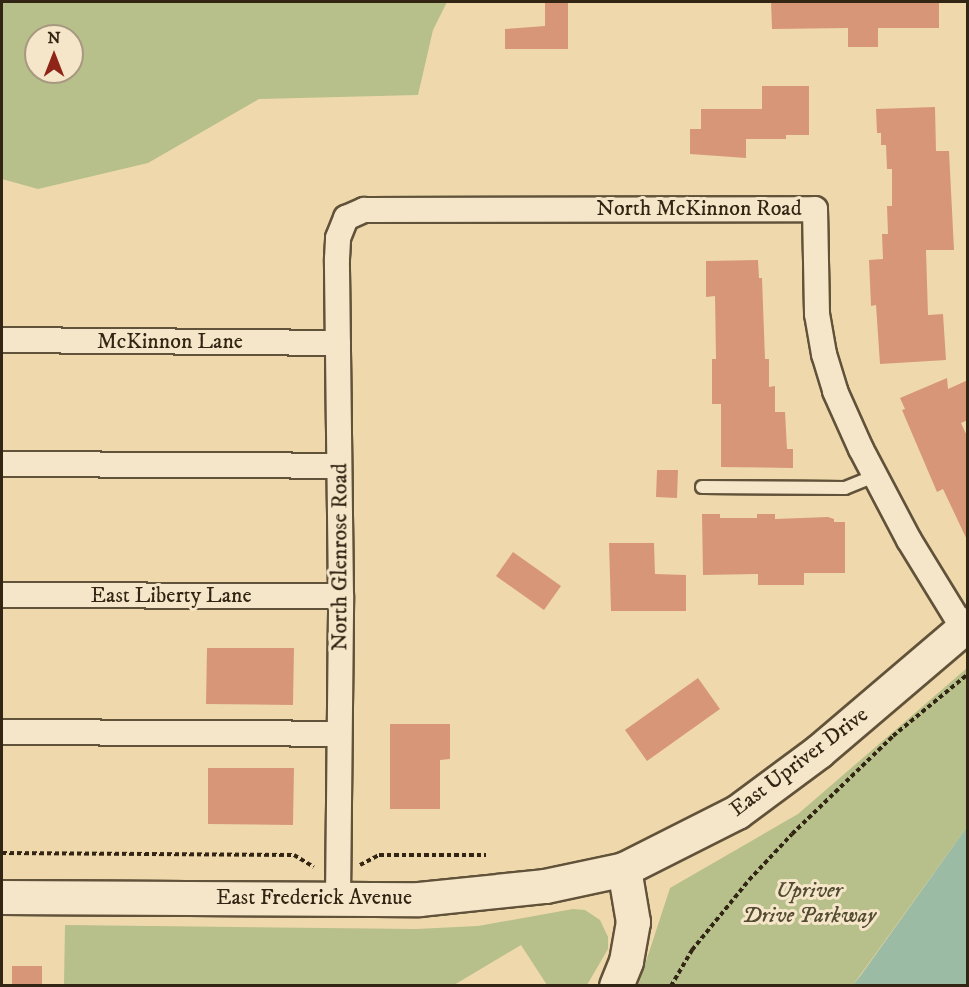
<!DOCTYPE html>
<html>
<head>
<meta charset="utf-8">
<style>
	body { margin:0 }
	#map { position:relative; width:969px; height:987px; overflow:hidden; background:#efd9ac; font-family:"IM FELL DW Pica",serif }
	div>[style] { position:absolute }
	.green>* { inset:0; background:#b7bf8a }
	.water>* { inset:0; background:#9bbba4 }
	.building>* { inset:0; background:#d79678 }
	.path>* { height:4px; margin-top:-2px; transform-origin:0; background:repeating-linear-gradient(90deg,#322514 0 4.5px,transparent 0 7.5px) }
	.roads { filter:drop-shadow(2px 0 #61523a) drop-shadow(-2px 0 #61523a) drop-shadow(0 2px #61523a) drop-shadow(0 -2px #61523a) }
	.lane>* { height:12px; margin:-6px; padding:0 6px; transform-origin:6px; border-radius:6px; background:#f5e6c9 }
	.street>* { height:24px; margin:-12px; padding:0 12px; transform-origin:12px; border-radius:12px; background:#f5e6c9 }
	.secondary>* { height:33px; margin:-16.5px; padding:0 16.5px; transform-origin:16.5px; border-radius:16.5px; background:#f5e6c9 }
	span { translate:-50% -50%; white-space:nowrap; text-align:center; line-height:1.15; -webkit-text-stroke:6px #f5e6c9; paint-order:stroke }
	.street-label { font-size:22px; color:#322514 }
	.park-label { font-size:22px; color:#534c32; font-style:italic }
	.frame { position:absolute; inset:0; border:3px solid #322514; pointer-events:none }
	.north { position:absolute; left:24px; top:24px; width:60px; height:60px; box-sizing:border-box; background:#f5e6c9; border:2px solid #a79981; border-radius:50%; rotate:0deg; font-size:16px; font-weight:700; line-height:24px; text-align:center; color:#322514 }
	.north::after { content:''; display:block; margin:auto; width:21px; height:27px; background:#8f2418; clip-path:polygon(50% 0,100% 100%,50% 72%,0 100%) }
</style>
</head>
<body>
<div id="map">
	<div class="green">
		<i style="clip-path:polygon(evenodd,2px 2px,447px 2px,433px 30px,418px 95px,259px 99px,148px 163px,38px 189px,2px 179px,2px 2px,36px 36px,72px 36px,72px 72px,36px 72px,36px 36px)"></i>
		<i style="clip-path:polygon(967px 668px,967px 827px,853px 985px,638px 986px,670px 888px,798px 814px)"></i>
		<i style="clip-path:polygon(573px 909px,585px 910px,600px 920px,608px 937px,608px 949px,587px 985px,547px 985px,521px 945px,454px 985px,64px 985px,65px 925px,416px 929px,478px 926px)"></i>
	</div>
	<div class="water">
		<i style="clip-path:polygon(967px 827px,967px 985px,853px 985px,861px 975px)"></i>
	</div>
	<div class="building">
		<i style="clip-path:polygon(545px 2px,568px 2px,568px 49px,505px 49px,505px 29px,545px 26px)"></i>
		<i style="clip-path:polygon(771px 2px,939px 2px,939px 28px,878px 28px,878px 47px,848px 47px,848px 28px,772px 29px)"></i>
		<i style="clip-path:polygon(762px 86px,809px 86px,809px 135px,786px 135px,786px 139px,746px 139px,746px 158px,690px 154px,690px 129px,701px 129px,701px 109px,762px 109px)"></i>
		<i style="clip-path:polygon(935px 107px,936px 151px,949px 151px,954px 250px,926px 250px,928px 315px,943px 314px,946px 360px,880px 364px,876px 305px,871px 306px,869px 260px,883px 259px,882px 234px,888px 234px,887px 206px,892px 206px,892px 169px,887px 169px,886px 145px,881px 145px,881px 133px,877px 133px,876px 109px)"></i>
		<i style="clip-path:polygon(758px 260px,759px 278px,762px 278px,765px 359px,769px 359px,769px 387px,775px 386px,775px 412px,785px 412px,787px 449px,793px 449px,793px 468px,721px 467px,721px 404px,712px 404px,712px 359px,716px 359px,715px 296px,706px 297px,706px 261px)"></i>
		<i style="clip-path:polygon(947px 378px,948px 389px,968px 380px,968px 420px,961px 423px,968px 438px,968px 542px,943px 489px,937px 492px,902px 410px,905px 409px,900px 398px)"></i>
		<i style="clip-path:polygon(657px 470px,678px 470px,677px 498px,656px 497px)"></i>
		<i style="clip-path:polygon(702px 514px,720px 514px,720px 518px,757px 518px,757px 514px,775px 514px,775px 519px,828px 517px,834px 519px,834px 522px,845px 522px,845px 573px,804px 573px,804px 585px,758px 585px,758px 574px,703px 575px)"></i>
		<i style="clip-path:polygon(609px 543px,654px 543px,655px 574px,686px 575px,686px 611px,611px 611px)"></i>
		<i style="clip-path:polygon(513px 552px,561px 586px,544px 610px,496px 576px)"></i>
		<i style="clip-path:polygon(207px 648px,294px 648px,293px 705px,206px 704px)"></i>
		<i style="clip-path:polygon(698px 678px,720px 709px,647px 761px,625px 730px)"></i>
		<i style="clip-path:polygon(390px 724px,450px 724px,450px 759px,440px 760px,440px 809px,390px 809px)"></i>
		<i style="clip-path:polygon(208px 768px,294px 768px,293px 825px,208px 824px)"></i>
		<i style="clip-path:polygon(12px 966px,42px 966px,42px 986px,12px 986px)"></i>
	</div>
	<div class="path">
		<i style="left:2px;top:853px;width:292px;rotate:0.4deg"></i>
		<i style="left:294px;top:855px;width:23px;rotate:31deg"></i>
		<i style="left:360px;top:865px;width:21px;rotate:-28deg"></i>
		<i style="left:379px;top:855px;width:107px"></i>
		<i style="left:671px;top:986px;width:42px;rotate:-59.7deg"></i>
		<i style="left:692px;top:950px;width:90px;rotate:-50.8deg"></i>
		<i style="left:749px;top:880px;width:63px;rotate:-46.9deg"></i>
		<i style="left:792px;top:834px;width:141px;rotate:-44.1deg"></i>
		<i style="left:893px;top:736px;width:97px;rotate:-39.6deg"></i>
	</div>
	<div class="roads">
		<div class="lane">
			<i style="left:702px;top:487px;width:143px;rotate:0.4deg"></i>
			<i style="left:845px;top:488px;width:32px;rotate:-22deg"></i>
		</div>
		<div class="street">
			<i style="left:2px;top:340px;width:336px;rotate:0.5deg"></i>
			<i style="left:2px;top:464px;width:337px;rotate:0.3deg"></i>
			<i style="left:2px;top:595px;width:339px;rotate:0.2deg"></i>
			<i style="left:2px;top:732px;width:337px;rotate:0.3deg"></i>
			<i style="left:338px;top:899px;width:303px;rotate:-89.4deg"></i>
			<i style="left:341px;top:596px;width:337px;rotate:-90.7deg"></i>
			<i style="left:337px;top:259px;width:21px;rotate:-87deg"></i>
			<i style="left:338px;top:238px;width:22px;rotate:-68deg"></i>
			<i style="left:346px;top:218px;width:20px;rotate:-24deg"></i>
			<i style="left:364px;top:210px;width:451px;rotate:-0.1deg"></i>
			<i style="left:815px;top:209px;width:105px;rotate:88.9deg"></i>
			<i style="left:817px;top:314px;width:41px;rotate:80.1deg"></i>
			<i style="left:824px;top:354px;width:39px;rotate:73deg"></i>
			<i style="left:835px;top:391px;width:64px;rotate:65.9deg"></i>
			<i style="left:861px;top:449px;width:103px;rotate:62.2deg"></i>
			<i style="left:909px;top:540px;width:103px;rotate:58.5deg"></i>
		</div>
		<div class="secondary">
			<i style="left:2px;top:897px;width:417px;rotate:0.3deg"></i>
			<i style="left:419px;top:899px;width:127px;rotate:-5.9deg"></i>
			<i style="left:545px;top:886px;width:81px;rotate:-12.1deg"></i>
			<i style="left:624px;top:869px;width:127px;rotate:-26.8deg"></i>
			<i style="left:737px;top:812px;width:102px;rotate:-36.6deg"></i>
			<i style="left:819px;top:751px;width:196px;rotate:-40.4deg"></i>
			<i style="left:616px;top:986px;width:27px;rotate:-68deg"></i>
			<i style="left:626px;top:961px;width:40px;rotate:-80deg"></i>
			<i style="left:633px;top:922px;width:54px;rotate:-99.6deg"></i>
		</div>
	</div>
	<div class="street-label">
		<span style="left:699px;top:209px">North McKinnon Road</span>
		<span style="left:170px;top:342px">McKinnon Lane</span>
		<span style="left:340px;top:557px;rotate:-90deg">North Glenrose Road</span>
		<span style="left:171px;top:596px">East Liberty Lane</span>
		<span style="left:799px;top:762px;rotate:-37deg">East Upriver Drive</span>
		<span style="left:314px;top:898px">East Frederick Avenue</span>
	</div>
	<div class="park-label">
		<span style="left:809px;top:903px">Upriver<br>Drive Parkway</span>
	</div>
	<div class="frame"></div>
	<div class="north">N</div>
</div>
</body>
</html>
